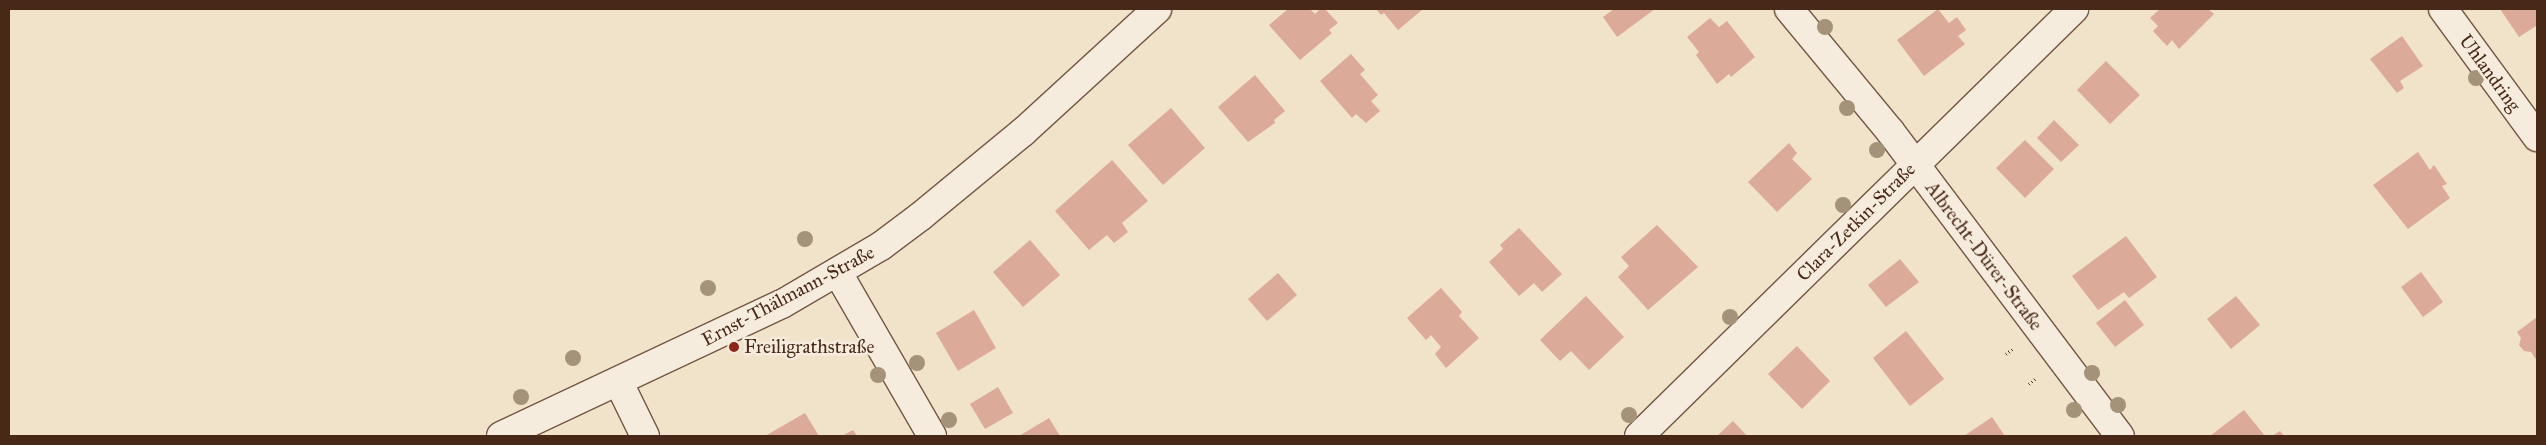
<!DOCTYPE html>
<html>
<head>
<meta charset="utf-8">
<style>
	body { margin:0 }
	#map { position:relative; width:2546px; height:445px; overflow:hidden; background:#f1e2ca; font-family:"IM FELL Great Primer",serif }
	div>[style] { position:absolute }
	.building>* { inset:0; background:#dcaa98 }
	.path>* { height:3px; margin-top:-1.5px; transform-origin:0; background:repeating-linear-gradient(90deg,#482917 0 1px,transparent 0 3.5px) }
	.roads { filter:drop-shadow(1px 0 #725744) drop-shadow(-1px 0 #725744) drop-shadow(0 1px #725744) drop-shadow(0 -1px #725744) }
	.street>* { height:28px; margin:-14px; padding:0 14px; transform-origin:14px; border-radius:14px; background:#f6ecdd }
	.secondary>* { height:28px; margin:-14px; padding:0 14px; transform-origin:14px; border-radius:14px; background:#f6ecdd }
	.trees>* { width:16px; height:16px; margin:-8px; border-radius:50%; background:#a49279 }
	.dots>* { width:14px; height:14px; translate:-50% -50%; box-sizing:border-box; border:2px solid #f6ecdd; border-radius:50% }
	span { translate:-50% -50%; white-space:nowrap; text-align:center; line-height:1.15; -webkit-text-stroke:5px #f6ecdd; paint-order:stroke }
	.street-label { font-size:19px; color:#482917 }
	.poi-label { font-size:19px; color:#482917 }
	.left { translate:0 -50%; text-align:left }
	.frame { position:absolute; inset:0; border:10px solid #482917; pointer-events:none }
</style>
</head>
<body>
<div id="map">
	<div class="building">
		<i style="clip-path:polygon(1288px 9px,1310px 9px,1315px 14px,1320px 9px,1325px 9px,1338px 23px,1329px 30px,1332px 33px,1300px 60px,1269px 25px)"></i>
		<i style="clip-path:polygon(1376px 9px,1423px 9px,1398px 30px,1384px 13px,1381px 15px)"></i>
		<i style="clip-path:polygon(1614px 9px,1655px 9px,1617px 37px,1603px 17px)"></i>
		<i style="clip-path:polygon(1938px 9px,1949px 23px,1957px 17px,1966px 30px,1958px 36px,1965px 44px,1924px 76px,1897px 40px)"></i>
		<i style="clip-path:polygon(2160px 9px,2208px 9px,2214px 14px,2179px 49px,2172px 40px,2167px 46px,2153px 31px,2158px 26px,2150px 18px)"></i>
		<i style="clip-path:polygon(2500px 9px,2537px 9px,2537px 27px,2536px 26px,2519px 37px)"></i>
		<i style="clip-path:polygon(1710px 18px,1719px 27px,1727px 21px,1755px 57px,1731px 77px,1729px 74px,1717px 84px,1696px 55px,1699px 52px,1687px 37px)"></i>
		<i style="clip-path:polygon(2402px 36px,2423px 66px,2400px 81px,2404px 88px,2397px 93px,2370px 59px)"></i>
		<i style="clip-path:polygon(1351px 54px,1365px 70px,1360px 74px,1378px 95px,1371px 101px,1380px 111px,1366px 123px,1356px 114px,1352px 118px,1320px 81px)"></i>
		<i style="clip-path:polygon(2106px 61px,2140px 95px,2110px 124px,2077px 90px)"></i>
		<i style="clip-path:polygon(1255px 75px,1285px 111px,1274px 120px,1275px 123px,1248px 142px,1218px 107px)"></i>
		<i style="clip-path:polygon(1171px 108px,1205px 148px,1163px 185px,1128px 145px)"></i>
		<i style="clip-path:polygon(2054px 120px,2079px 145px,2061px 162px,2037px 138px)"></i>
		<i style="clip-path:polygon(2025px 140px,2054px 169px,2025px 198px,1996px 168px)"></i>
		<i style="clip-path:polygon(1789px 143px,1797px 153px,1792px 159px,1812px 179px,1777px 212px,1748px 182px)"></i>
		<i style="clip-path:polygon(2418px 152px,2430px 170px,2434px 165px,2447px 184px,2442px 186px,2450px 198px,2408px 229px,2373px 185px)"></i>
		<i style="clip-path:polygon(1112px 160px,1148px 201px,1122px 223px,1128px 232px,1114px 243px,1107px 235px,1089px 250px,1055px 211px)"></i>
		<i style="clip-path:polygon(1657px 225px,1698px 267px,1648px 310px,1618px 277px,1629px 266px,1621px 257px)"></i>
		<i style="clip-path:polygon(1519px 228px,1562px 274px,1542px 292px,1534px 283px,1519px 296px,1489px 262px,1503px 249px,1500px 245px)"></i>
		<i style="clip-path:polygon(2126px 236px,2157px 277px,2129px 298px,2124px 292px,2098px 310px,2072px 276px)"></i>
		<i style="clip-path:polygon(1030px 240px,1060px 275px,1023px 307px,993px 272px)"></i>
		<i style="clip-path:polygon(1900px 259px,1919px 282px,1886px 307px,1868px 285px)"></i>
		<i style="clip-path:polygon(2421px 272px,2443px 302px,2423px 317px,2401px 287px)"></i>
		<i style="clip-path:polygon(1278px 273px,1297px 295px,1267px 321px,1248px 299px)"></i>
		<i style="clip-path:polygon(1441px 288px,1462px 312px,1459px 316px,1479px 338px,1446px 368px,1435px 354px,1441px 347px,1431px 335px,1426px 340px,1407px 318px)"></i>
		<i style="clip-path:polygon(1586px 296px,1624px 337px,1589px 370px,1571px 351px,1560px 361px,1540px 340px)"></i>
		<i style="clip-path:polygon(2236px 296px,2260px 325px,2231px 349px,2207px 319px)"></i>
		<i style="clip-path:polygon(2125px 300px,2144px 325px,2115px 347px,2096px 323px)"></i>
		<i style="clip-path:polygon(974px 310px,996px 348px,958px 371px,936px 333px)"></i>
		<i style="clip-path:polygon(2537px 317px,2537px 361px,2531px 352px,2524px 351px,2519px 345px,2521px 338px,2517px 332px)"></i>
		<i style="clip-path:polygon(1906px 331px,1944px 379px,1910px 406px,1873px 358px)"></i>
		<i style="clip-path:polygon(1797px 346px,1830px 381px,1802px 409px,1768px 374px)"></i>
		<i style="clip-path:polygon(998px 387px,1013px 413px,985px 429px,970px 404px)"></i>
		<i style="clip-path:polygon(2244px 410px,2265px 436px,2210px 436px)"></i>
		<i style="clip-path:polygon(805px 413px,819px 436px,765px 436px)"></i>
		<i style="clip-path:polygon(1992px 417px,2005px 436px,1964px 436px)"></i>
		<i style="clip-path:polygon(1049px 418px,1060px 436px,1019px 436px)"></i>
		<i style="clip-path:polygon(1733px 421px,1747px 436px,1717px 436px)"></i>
		<i style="clip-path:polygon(853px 430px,857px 436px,842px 436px)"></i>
		<i style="clip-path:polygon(2280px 431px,2284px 436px,2272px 436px)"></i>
	</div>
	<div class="path">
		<i style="left:2006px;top:354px;width:10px;rotate:-37deg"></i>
		<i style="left:2029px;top:384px;width:9px;rotate:-41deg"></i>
	</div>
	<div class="roads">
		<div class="street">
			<i style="left:1789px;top:9px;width:158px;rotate:50.4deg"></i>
			<i style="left:1890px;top:131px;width:382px;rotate:53deg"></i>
			<i style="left:2443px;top:9px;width:159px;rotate:53.7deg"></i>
			<i style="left:619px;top:383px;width:59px;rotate:63.9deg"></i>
			<i style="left:1639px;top:436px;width:610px;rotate:-44.47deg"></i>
		</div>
		<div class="secondary">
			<i style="left:838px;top:273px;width:188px;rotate:60deg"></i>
			<i style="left:501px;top:436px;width:310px;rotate:-25.2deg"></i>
			<i style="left:782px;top:304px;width:115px;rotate:-30.4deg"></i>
			<i style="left:881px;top:246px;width:50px;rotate:-36.9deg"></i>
			<i style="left:921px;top:216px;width:132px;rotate:-39.5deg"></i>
			<i style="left:1023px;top:132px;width:182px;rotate:-42.5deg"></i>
		</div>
	</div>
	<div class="trees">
		<i style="left:1825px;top:27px"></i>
		<i style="left:2476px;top:78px"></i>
		<i style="left:1847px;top:108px"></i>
		<i style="left:1877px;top:150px"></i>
		<i style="left:1843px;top:205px"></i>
		<i style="left:805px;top:239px"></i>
		<i style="left:708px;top:288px"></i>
		<i style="left:1730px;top:317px"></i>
		<i style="left:573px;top:358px"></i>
		<i style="left:917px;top:363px"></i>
		<i style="left:2092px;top:373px"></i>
		<i style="left:878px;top:375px"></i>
		<i style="left:521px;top:397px"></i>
		<i style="left:2118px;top:405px"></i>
		<i style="left:2074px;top:410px"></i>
		<i style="left:1629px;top:415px"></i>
		<i style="left:949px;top:420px"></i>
	</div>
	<div class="dots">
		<i style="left:734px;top:347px;background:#8f2418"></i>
	</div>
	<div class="street-label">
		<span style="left:2490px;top:73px;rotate:54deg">Uhlandring</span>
		<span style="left:1856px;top:222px;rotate:-45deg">Clara-Zetkin-Straße</span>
		<span style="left:1984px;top:256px;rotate:53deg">Albrecht-Dürer-Straße</span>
		<span style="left:788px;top:296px;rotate:-28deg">Ernst-Thälmann-Straße</span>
	</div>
	<div class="poi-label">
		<span class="left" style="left:744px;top:347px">Freiligrathstraße</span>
	</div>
	<div class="frame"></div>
</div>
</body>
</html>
